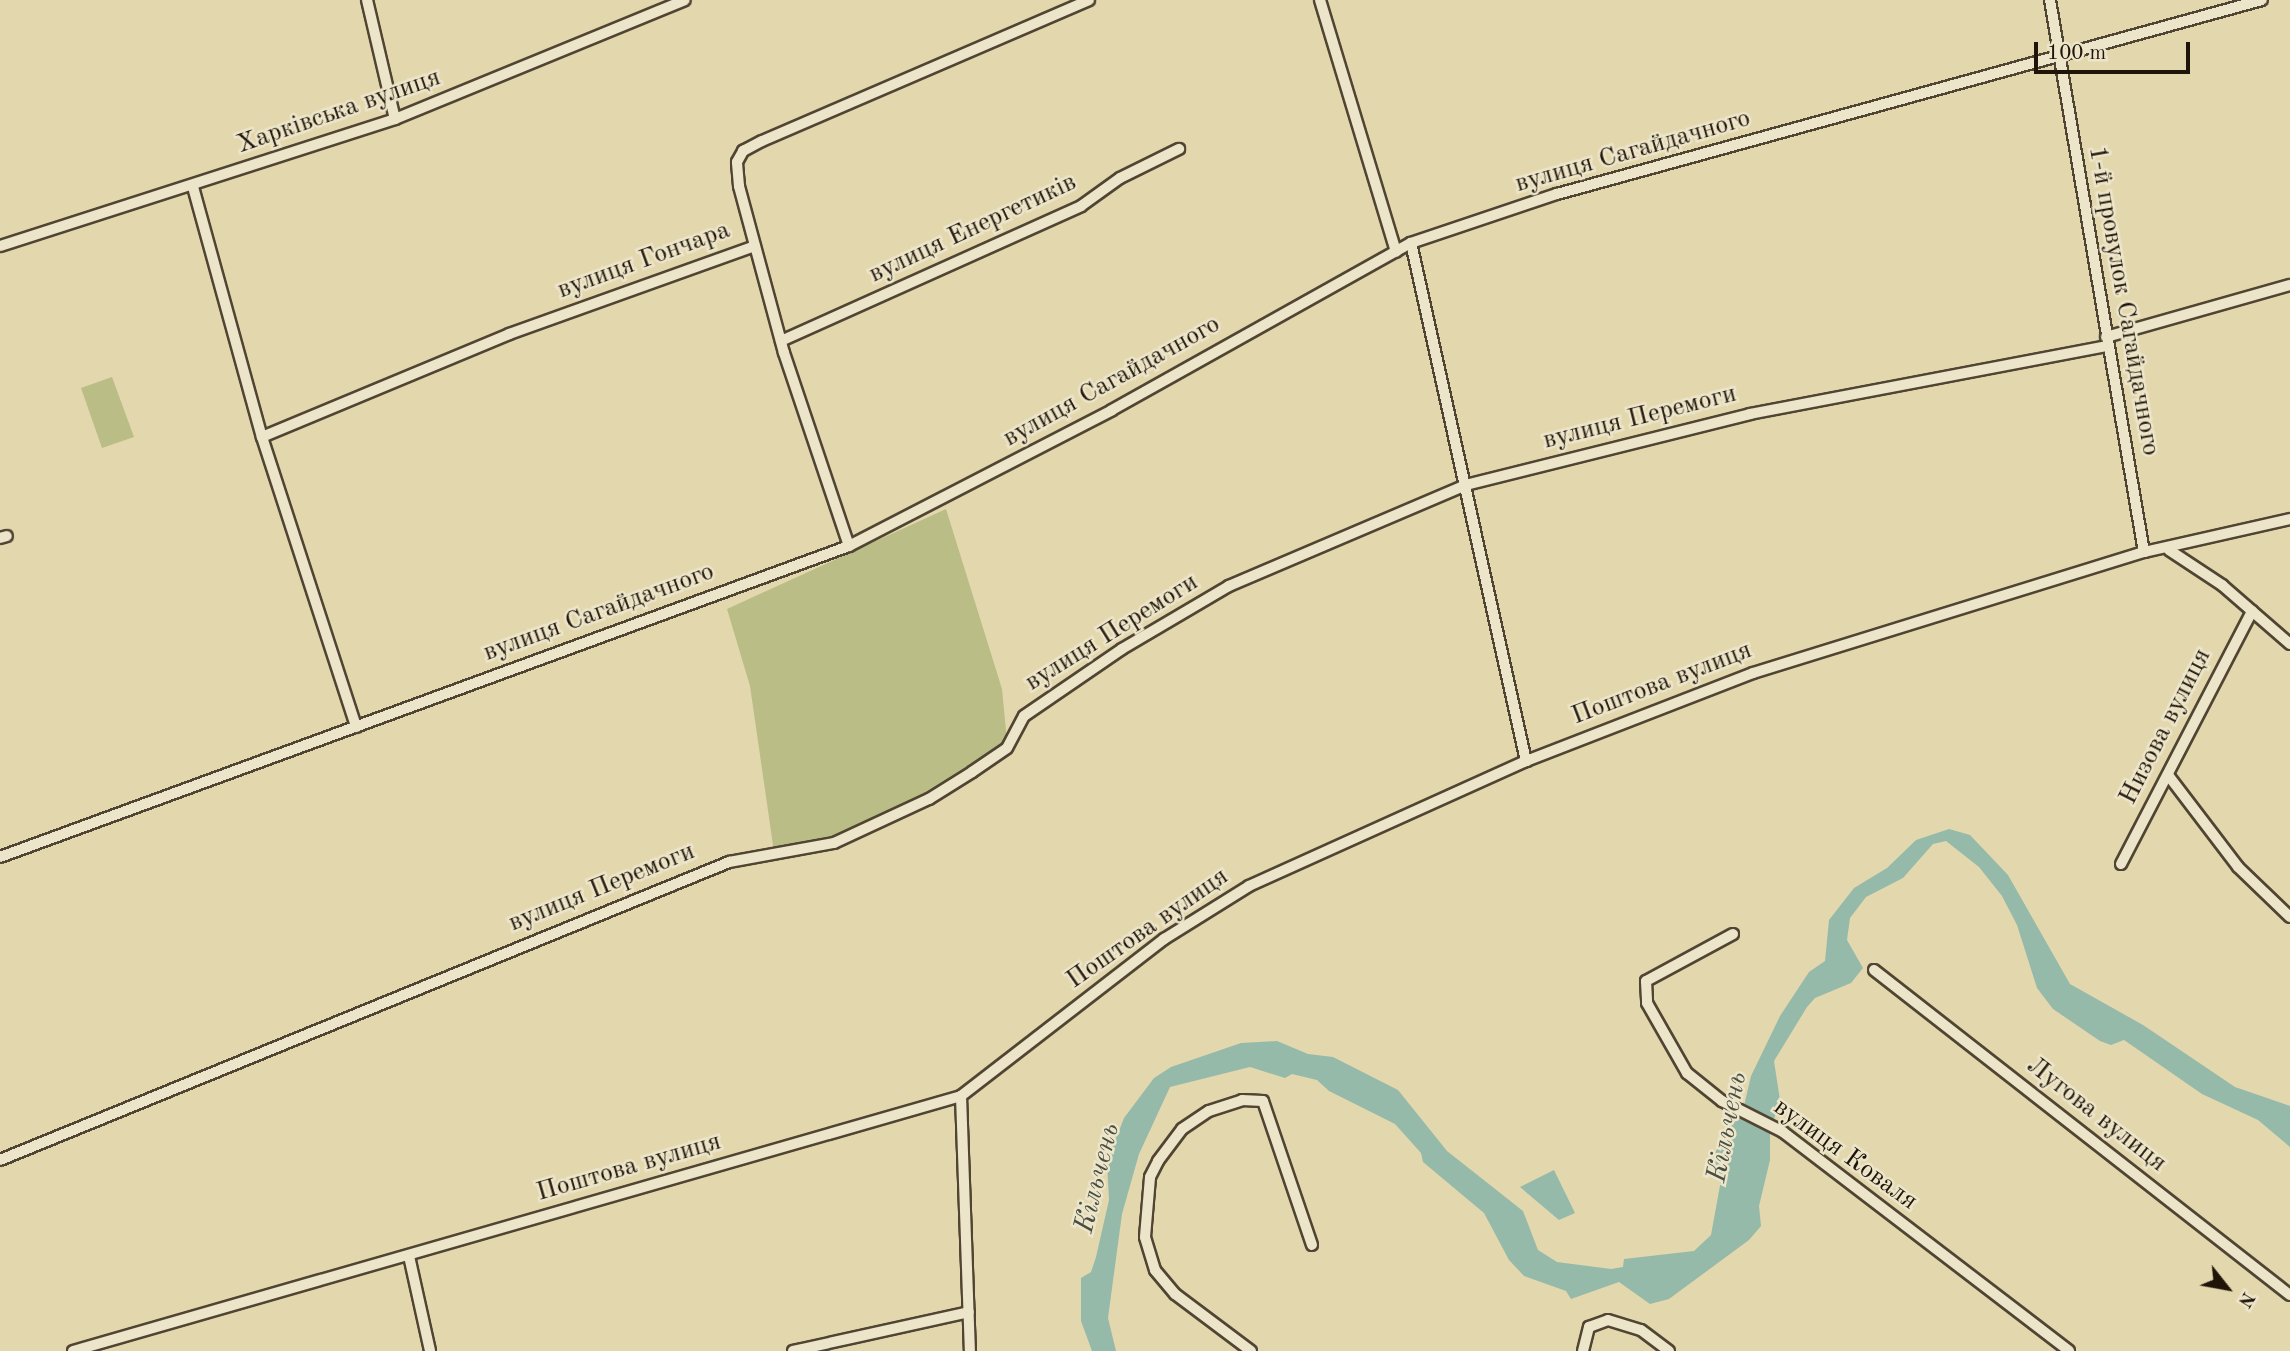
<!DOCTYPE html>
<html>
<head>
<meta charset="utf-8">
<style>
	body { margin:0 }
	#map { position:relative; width:2290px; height:1351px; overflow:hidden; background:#e3d7ae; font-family:"Old Standard TT",serif }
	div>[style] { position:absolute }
	.green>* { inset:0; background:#babd86 }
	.water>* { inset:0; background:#95baa9 }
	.roads { filter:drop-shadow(2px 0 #504532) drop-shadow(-2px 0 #504532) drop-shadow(0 2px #504532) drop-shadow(0 -2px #504532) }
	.street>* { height:10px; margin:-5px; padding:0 5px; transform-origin:5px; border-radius:5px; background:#ede5ca }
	span { translate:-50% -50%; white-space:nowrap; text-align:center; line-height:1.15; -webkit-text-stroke:5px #ede5ca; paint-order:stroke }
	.street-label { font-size:26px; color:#1f1408 }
	.water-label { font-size:28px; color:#484e40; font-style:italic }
	.north { position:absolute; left:2192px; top:1253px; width:70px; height:70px; -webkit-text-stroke:5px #ede5ca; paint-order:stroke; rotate:121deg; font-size:19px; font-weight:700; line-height:28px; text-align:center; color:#1f1408 }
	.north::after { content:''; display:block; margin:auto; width:24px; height:32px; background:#1f1408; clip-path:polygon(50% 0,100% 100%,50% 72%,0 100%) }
	.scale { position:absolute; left:2034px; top:42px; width:156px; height:32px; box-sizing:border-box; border:4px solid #1f1408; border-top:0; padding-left:9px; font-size:21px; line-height:24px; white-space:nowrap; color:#1f1408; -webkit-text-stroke:5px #ede5ca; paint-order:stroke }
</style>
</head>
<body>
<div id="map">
	<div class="green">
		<i style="clip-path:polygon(112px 377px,134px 437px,102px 448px,81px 388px)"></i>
		<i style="clip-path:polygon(946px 509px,1002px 689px,1007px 741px,919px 796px,825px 843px,774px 852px,750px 686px,727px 609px)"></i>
	</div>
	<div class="water">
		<i style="clip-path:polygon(1949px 829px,1970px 835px,2008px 875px,2070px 984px,2143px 1025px,2235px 1087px,2290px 1106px,2290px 1147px,2258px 1120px,2202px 1094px,2124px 1040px,2111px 1045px,2100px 1041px,2053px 1009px,2037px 988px,2017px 925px,2002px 896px,1979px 867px,1946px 841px,1933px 844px,1903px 878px,1866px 897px,1850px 918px,1847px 940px,1863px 968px,1851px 983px,1815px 998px,1807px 1007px,1774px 1061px,1780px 1100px,1770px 1132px,1770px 1160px,1759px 1206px,1761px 1226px,1749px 1240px,1669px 1299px,1650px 1304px,1619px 1282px,1571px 1299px,1566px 1291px,1524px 1276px,1509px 1260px,1484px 1213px,1423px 1162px,1421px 1153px,1395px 1124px,1329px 1091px,1317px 1080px,1292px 1074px,1285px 1078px,1250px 1067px,1170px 1087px,1139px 1154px,1122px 1214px,1108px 1318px,1116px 1351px,1092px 1351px,1081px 1321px,1081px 1278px,1091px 1272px,1096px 1257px,1109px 1200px,1107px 1161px,1124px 1118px,1154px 1078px,1171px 1067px,1241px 1043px,1277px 1041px,1308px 1054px,1333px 1057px,1398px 1090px,1447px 1151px,1523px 1211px,1538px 1250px,1557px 1262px,1611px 1269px,1623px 1267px,1624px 1259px,1694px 1251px,1711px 1235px,1721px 1180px,1713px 1156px,1744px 1106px,1751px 1076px,1780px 1016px,1809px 972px,1825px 961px,1829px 920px,1854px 888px,1887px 868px,1916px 840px)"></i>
		<i style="clip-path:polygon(1554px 1170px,1575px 1213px,1559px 1220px,1520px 1187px)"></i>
	</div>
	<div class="roads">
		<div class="street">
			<i style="left:367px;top:0;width:122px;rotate:76.8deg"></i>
			<i style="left:1320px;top:0;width:263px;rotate:73.2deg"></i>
			<i style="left:2050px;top:0;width:560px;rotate:80.34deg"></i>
			<i style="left:193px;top:187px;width:259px;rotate:74.6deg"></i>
			<i style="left:262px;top:437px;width:305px;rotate:72deg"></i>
			<i style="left:1411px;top:243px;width:531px;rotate:77.48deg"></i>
			<i style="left:0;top:246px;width:415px;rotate:-17.8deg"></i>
			<i style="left:395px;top:119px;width:313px;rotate:-22.3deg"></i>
			<i style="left:2106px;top:337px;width:191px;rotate:-15.8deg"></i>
			<i style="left:781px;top:341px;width:329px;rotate:-24.2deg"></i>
			<i style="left:1081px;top:206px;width:48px;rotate:-35.7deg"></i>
			<i style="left:1120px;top:178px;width:66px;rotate:-26.2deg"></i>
			<i style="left:262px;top:437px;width:268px;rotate:-22.6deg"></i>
			<i style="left:509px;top:334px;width:261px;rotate:-19.7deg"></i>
			<i style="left:0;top:538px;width:7px;rotate:-16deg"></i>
			<i style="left:849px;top:546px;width:204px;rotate:-108.6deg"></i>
			<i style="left:784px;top:353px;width:173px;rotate:-105.1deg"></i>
			<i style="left:739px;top:186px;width:24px;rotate:-95deg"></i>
			<i style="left:737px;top:162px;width:13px;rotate:-61deg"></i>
			<i style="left:743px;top:151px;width:21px;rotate:-28deg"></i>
			<i style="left:762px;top:141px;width:356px;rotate:-23.3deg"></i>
			<i style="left:2169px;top:550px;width:64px;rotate:33.4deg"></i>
			<i style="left:2222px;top:585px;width:90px;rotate:40.9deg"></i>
			<i style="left:2168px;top:775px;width:116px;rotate:52.7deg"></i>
			<i style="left:2238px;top:867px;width:72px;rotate:43.9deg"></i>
			<i style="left:0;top:857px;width:904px;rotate:-20.12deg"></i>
			<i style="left:849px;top:546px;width:296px;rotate:-27.3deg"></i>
			<i style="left:1112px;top:410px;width:342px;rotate:-29.2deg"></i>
			<i style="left:1411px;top:243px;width:154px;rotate:-18.6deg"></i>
			<i style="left:1557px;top:194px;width:731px;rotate:-15.39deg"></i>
			<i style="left:2121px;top:864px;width:285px;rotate:-62.6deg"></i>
			<i style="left:1733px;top:934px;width:99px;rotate:151.6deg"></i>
			<i style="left:1646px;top:981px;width:22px;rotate:87deg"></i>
			<i style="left:1647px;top:1003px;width:81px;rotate:60.3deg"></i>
			<i style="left:1687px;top:1073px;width:45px;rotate:38.7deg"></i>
			<i style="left:1722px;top:1101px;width:68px;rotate:26.9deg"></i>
			<i style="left:1783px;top:1132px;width:360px;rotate:37.4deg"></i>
			<i style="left:1874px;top:970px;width:528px;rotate:38deg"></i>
			<i style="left:961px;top:1096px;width:255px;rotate:88deg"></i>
			<i style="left:0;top:1160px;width:788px;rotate:-22.23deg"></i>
			<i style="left:729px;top:862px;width:107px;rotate:-10.3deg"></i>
			<i style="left:834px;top:843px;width:105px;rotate:-24.9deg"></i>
			<i style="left:929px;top:799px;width:51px;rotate:-32.1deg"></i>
			<i style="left:972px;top:772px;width:42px;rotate:-34.4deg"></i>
			<i style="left:1007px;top:748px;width:36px;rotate:-62deg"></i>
			<i style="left:1024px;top:716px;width:119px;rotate:-34.4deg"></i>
			<i style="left:1122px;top:649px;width:124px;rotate:-30.5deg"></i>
			<i style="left:1229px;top:586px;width:258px;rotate:-23.1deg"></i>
			<i style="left:1466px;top:485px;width:293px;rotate:-14deg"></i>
			<i style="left:1750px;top:414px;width:363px;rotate:-10.8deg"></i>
			<i style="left:409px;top:1256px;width:97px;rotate:77.5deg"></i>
			<i style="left:73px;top:1351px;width:924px;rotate:-16.02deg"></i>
			<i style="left:961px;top:1096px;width:257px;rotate:-37.7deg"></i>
			<i style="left:1164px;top:939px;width:100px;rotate:-31.9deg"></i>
			<i style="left:1249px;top:886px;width:304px;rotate:-24.3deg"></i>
			<i style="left:1526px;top:761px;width:243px;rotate:-21.2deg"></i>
			<i style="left:1753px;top:673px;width:409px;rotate:-17.2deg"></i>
			<i style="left:2144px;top:552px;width:150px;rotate:-12.7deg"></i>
			<i style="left:793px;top:1351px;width:180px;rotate:-12.5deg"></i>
			<i style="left:1251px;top:1351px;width:95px;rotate:-143.1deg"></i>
			<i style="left:1175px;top:1294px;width:31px;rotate:-130deg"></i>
			<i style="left:1155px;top:1270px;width:34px;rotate:-107deg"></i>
			<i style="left:1145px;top:1237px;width:60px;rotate:-85.2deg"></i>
			<i style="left:1150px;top:1177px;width:18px;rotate:-63deg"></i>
			<i style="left:1158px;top:1161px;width:40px;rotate:-53deg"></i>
			<i style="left:1182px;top:1129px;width:32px;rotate:-34deg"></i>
			<i style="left:1209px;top:1111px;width:35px;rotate:-18deg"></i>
			<i style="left:1242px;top:1100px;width:21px;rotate:3deg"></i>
			<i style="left:1263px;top:1101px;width:152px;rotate:71.2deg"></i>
			<i style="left:1583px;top:1351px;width:25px;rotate:-76deg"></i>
			<i style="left:1589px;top:1327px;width:20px;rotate:-20deg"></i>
			<i style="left:1608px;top:1320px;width:34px;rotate:17deg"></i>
			<i style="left:1641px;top:1330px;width:35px;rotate:37deg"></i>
		</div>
	</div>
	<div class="street-label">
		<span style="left:339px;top:112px;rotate:-19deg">Харківська вулиця</span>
		<span style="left:1633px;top:152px;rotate:-16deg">вулиця Сагайдачного</span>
		<span style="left:973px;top:229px;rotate:-25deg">вулиця Енергетиків</span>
		<span style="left:644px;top:261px;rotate:-20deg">вулиця Гончара</span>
		<span style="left:2123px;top:301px;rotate:80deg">1-й провулок Сагайдачного</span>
		<span style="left:1112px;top:382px;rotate:-29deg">вулиця Сагайдачного</span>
		<span style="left:1640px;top:418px;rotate:-14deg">вулиця Перемоги</span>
		<span style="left:599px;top:613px;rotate:-20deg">вулиця Сагайдачного</span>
		<span style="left:1112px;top:633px;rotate:-32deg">вулиця Перемоги</span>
		<span style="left:1662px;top:684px;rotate:-21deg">Поштова вулиця</span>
		<span style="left:2166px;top:727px;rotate:-63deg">Низова вулиця</span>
		<span style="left:602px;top:888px;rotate:-22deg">вулиця Перемоги</span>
		<span style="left:1148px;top:929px;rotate:-35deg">Поштова вулиця</span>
		<span style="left:2096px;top:1115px;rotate:38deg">Лугова вулиця</span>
		<span style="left:1845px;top:1155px;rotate:36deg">вулиця Коваля</span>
		<span style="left:629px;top:1168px;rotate:-16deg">Поштова вулиця</span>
	</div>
	<div class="water-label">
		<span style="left:1728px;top:1127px;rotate:-79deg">Кільчень</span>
		<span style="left:1098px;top:1178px;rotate:-76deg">Кільчень</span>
	</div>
	<div class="north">N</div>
	<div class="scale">100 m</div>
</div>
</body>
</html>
